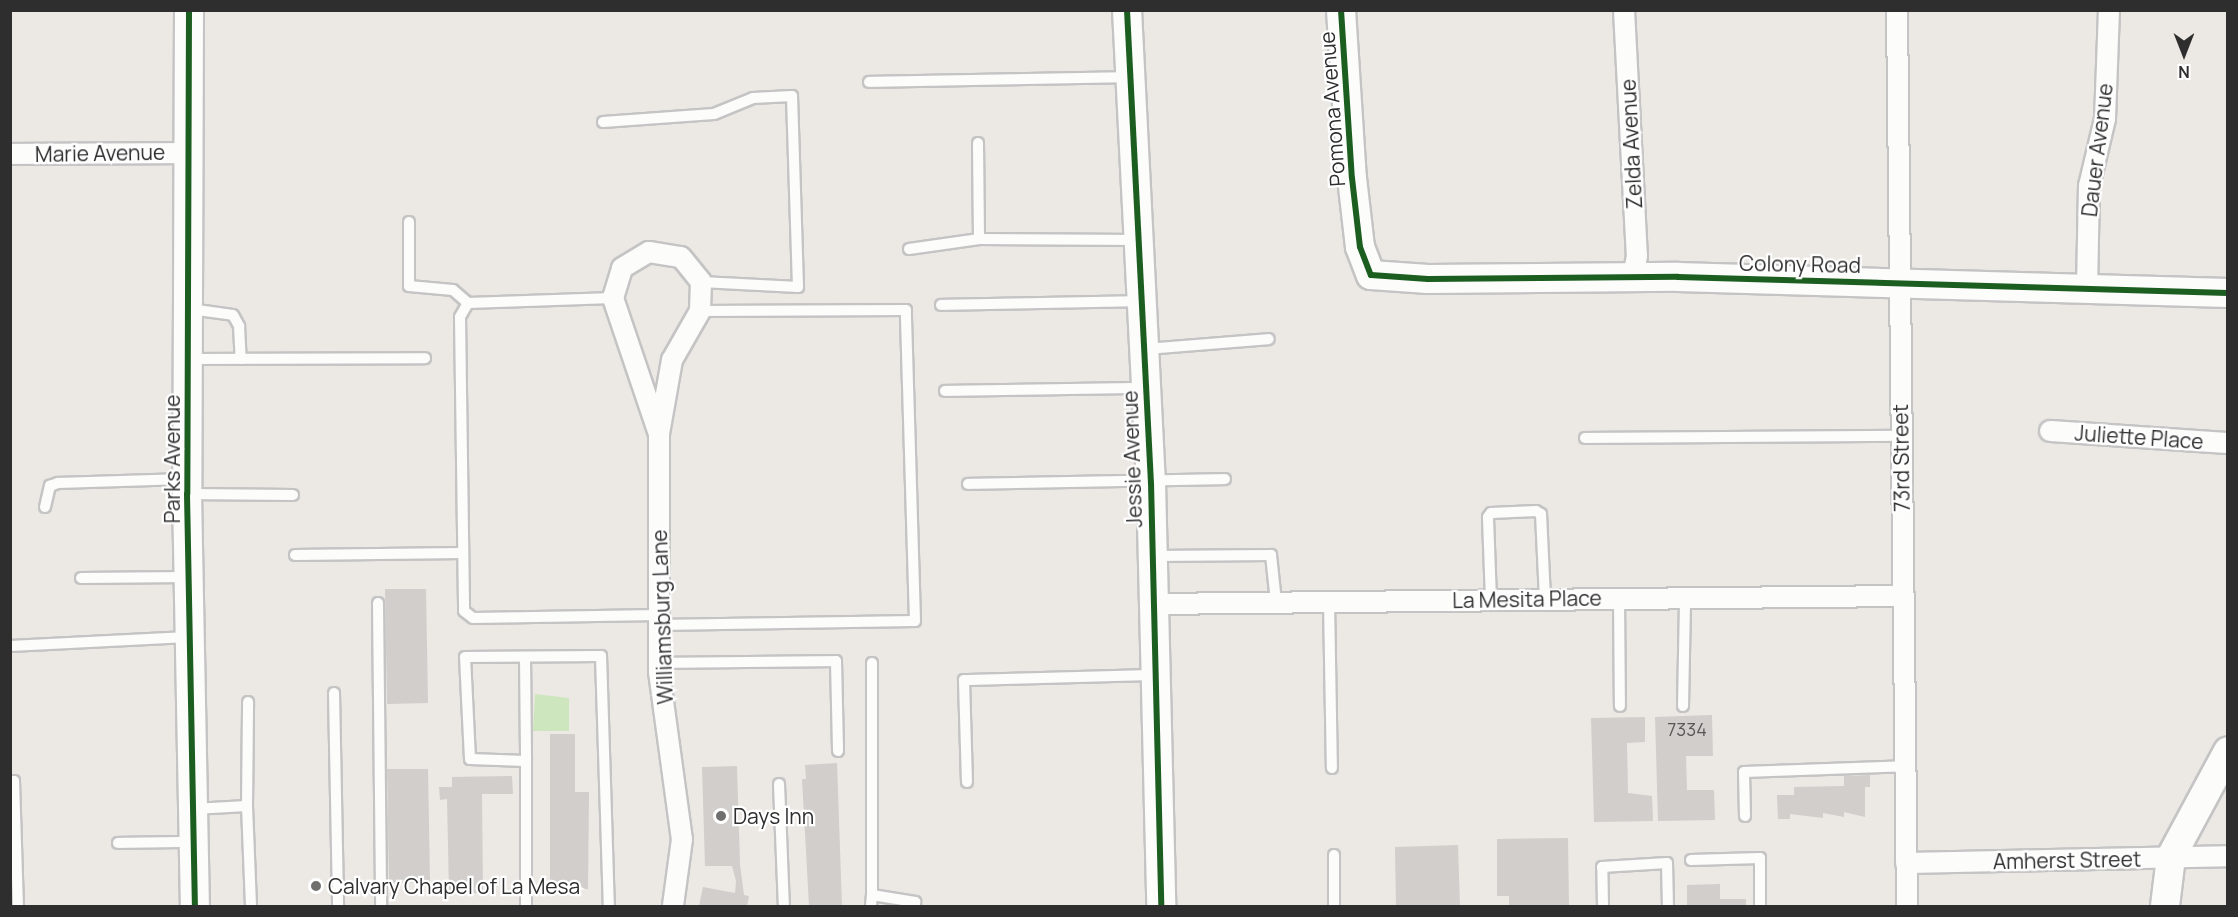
<!DOCTYPE html>
<html>
<head>
<meta charset="utf-8">
<style>
	body { margin:0 }
	#map { position:relative; width:2238px; height:917px; overflow:hidden; background:#ece8e4; font-family:Manrope,sans-serif }
	div>[style] { position:absolute }
	.green>* { inset:0; background:#cee6be }
	.building>* { inset:0; background:#d1cecb }
	.roads { filter:drop-shadow(2px 0 #c5c4c5) drop-shadow(-2px 0 #c5c4c5) drop-shadow(0 2px #c5c4c5) drop-shadow(0 -2px #c5c4c5) }
	.lane>* { height:10px; margin:-5px; padding:0 5px; transform-origin:5px; border-radius:5px; background:#fcfcfb }
	.street>* { height:20px; margin:-10px; padding:0 10px; transform-origin:10px; border-radius:10px; background:#fcfcfb }
	.secondary>* { height:28px; margin:-14px; padding:0 14px; transform-origin:14px; border-radius:14px; background:#fcfcfb }
	.cycleway>* { height:6px; margin:-3px; padding:0 3px; transform-origin:3px; border-radius:3px; background:#1b5e20 }
	.dots>* { width:16px; height:16px; translate:-50% -50%; box-sizing:border-box; border:3px solid #fff; border-radius:50% }
	span { translate:-50% -50%; white-space:nowrap; text-align:center; line-height:1.15; -webkit-text-stroke:4.5px #fff; paint-order:stroke }
	.number-label { font-size:18px; color:#585857 }
	.number-label span { -webkit-text-stroke-width:0 }
	.street-label { font-size:21px; color:#2e2e2e }
	.poi-label { font-size:21px; color:#2e2e2e }
	.left { translate:0 -50%; text-align:left }
	.frame { position:absolute; inset:0; border:12px solid #2e2e2e; pointer-events:none }
	.north { position:absolute; left:2154px; top:24px; width:60px; height:60px; -webkit-text-stroke:4px #fff; paint-order:stroke; rotate:180deg; font-size:16px; font-weight:700; line-height:24px; text-align:center; color:#2e2e2e }
	.north::after { content:''; display:block; margin:auto; width:21px; height:27px; background:#2e2e2e; clip-path:polygon(50% 0,100% 100%,50% 72%,0 100%) }
</style>
</head>
<body>
<div id="map">
	<div class="green">
		<i style="clip-path:polygon(535px 694px,569px 698px,569px 731px,533px 731px)"></i>
	</div>
	<div class="building">
		<i style="clip-path:polygon(385px 589px,426px 589px,428px 703px,387px 704px)"></i>
		<i style="clip-path:polygon(1712px 715px,1713px 756px,1686px 756px,1687px 790px,1714px 790px,1715px 820px,1658px 821px,1655px 717px)"></i>
		<i style="clip-path:polygon(1645px 717px,1645px 742px,1627px 743px,1628px 793px,1652px 796px,1653px 821px,1594px 822px,1591px 718px)"></i>
		<i style="clip-path:polygon(550px 734px,575px 734px,575px 792px,589px 792px,588px 889px,550px 888px)"></i>
		<i style="clip-path:polygon(837px 763px,842px 906px,809px 906px,802px 779px,806px 779px,805px 765px)"></i>
		<i style="clip-path:polygon(737px 766px,740px 865px,744px 895px,749px 896px,747px 906px,699px 906px,703px 887px,735px 893px,736px 881px,732px 866px,705px 866px,702px 767px)"></i>
		<i style="clip-path:polygon(387px 769px,428px 769px,430px 882px,389px 883px)"></i>
		<i style="clip-path:polygon(1870px 775px,1870px 787px,1865px 787px,1865px 817px,1844px 812px,1844px 817px,1823px 813px,1823px 818px,1790px 814px,1790px 819px,1778px 819px,1777px 795px,1794px 795px,1794px 787px,1844px 786px,1844px 776px)"></i>
		<i style="clip-path:polygon(512px 776px,513px 794px,482px 794px,483px 893px,449px 893px,447px 799px,440px 800px,439px 787px,452px 787px,452px 777px)"></i>
		<i style="clip-path:polygon(1568px 838px,1569px 906px,1509px 906px,1509px 896px,1497px 896px,1497px 839px)"></i>
		<i style="clip-path:polygon(1458px 845px,1460px 906px,1396px 906px,1395px 847px)"></i>
		<i style="clip-path:polygon(1720px 884px,1720px 899px,1746px 899px,1746px 906px,1687px 905px,1687px 885px)"></i>
	</div>
	<div class="roads">
		<div class="lane">
			<i style="left:869px;top:82px;width:261px;rotate:-1.1deg"></i>
			<i style="left:603px;top:122px;width:111px;rotate:-4.1deg"></i>
			<i style="left:714px;top:114px;width:42px;rotate:-22.3deg"></i>
			<i style="left:753px;top:98px;width:39px;rotate:-3deg"></i>
			<i style="left:792px;top:96px;width:191px;rotate:88.2deg"></i>
			<i style="left:798px;top:287px;width:97px;rotate:-177deg"></i>
			<i style="left:978px;top:143px;width:96px;rotate:89.4deg"></i>
			<i style="left:979px;top:239px;width:159px;rotate:0.4deg"></i>
			<i style="left:409px;top:222px;width:64px;rotate:90deg"></i>
			<i style="left:409px;top:286px;width:44px;rotate:5.2deg"></i>
			<i style="left:453px;top:290px;width:20px;rotate:41deg"></i>
			<i style="left:909px;top:249px;width:71px;rotate:-8.1deg"></i>
			<i style="left:613px;top:298px;width:145px;rotate:178deg"></i>
			<i style="left:468px;top:303px;width:16px;rotate:120deg"></i>
			<i style="left:460px;top:317px;width:294px;rotate:89.2deg"></i>
			<i style="left:464px;top:611px;width:11px;rotate:38deg"></i>
			<i style="left:473px;top:618px;width:185px;rotate:-0.9deg"></i>
			<i style="left:941px;top:305px;width:201px;rotate:-1.1deg"></i>
			<i style="left:190px;top:309px;width:43px;rotate:7.9deg"></i>
			<i style="left:233px;top:315px;width:13px;rotate:61deg"></i>
			<i style="left:239px;top:326px;width:33px;rotate:87deg"></i>
			<i style="left:1145px;top:349px;width:124px;rotate:-4.6deg"></i>
			<i style="left:188px;top:359px;width:237px;rotate:-0.2deg"></i>
			<i style="left:945px;top:391px;width:200px;rotate:-0.9deg"></i>
			<i style="left:1585px;top:438px;width:316px;rotate:-0.4deg"></i>
			<i style="left:968px;top:484px;width:257px;rotate:-1.1deg"></i>
			<i style="left:188px;top:494px;width:105px;rotate:0.5deg"></i>
			<i style="left:45px;top:507px;width:22px;rotate:-77deg"></i>
			<i style="left:50px;top:486px;width:9px;rotate:-21deg"></i>
			<i style="left:58px;top:483px;width:127px;rotate:-1.8deg"></i>
			<i style="left:295px;top:555px;width:168px;rotate:-0.7deg"></i>
			<i style="left:1155px;top:556px;width:116px;rotate:-0.5deg"></i>
			<i style="left:1271px;top:555px;width:47px;rotate:83.9deg"></i>
			<i style="left:81px;top:578px;width:106px;rotate:-0.5deg"></i>
			<i style="left:1619px;top:599px;width:107px;rotate:89.5deg"></i>
			<i style="left:1491px;top:600px;width:83px;rotate:-92.1deg"></i>
			<i style="left:1488px;top:517px;width:5px;rotate:-53deg"></i>
			<i style="left:1491px;top:513px;width:45px;rotate:-2.5deg"></i>
			<i style="left:1536px;top:511px;width:6px;rotate:31deg"></i>
			<i style="left:1541px;top:514px;width:85px;rotate:87.3deg"></i>
			<i style="left:1329px;top:602px;width:166px;rotate:89deg"></i>
			<i style="left:378px;top:603px;width:303px;rotate:89.4deg"></i>
			<i style="left:658px;top:625px;width:257px;rotate:-0.9deg"></i>
			<i style="left:915px;top:621px;width:311px;rotate:-91.7deg"></i>
			<i style="left:906px;top:310px;width:206px;rotate:179.7deg"></i>
			<i style="left:10px;top:646px;width:178px;rotate:-2.9deg"></i>
			<i style="left:525px;top:657px;width:104px;rotate:89.4deg"></i>
			<i style="left:526px;top:761px;width:56px;rotate:-178deg"></i>
			<i style="left:470px;top:759px;width:102px;rotate:-92.8deg"></i>
			<i style="left:465px;top:657px;width:136px;rotate:-0.4deg"></i>
			<i style="left:601px;top:656px;width:250px;rotate:88.2deg"></i>
			<i style="left:659px;top:663px;width:177px;rotate:-0.6deg"></i>
			<i style="left:836px;top:661px;width:90px;rotate:88.7deg"></i>
			<i style="left:872px;top:663px;width:232px;rotate:90deg"></i>
			<i style="left:334px;top:693px;width:213px;rotate:88.9deg"></i>
			<i style="left:1683px;top:706px;width:108px;rotate:-88.9deg"></i>
			<i style="left:10px;top:781px;width:4px"></i>
			<i style="left:14px;top:781px;width:125px;rotate:88.2deg"></i>
			<i style="left:967px;top:782px;width:102px;rotate:-91.7deg"></i>
			<i style="left:964px;top:680px;width:191px;rotate:-1.5deg"></i>
			<i style="left:779px;top:784px;width:122px;rotate:87.7deg"></i>
			<i style="left:247px;top:806px;width:104px;rotate:-89.4deg"></i>
			<i style="left:193px;top:809px;width:54px;rotate:-3.2deg"></i>
			<i style="left:247px;top:806px;width:100px;rotate:87.7deg"></i>
			<i style="left:1745px;top:816px;width:44px;rotate:-91.3deg"></i>
			<i style="left:1744px;top:772px;width:160px;rotate:-2.1deg"></i>
			<i style="left:118px;top:843px;width:76px;rotate:-0.8deg"></i>
			<i style="left:1334px;top:855px;width:51px;rotate:90deg"></i>
			<i style="left:1691px;top:860px;width:69px;rotate:-1.7deg"></i>
			<i style="left:1760px;top:858px;width:48px;rotate:90deg"></i>
			<i style="left:526px;top:906px;width:145px;rotate:-90deg"></i>
			<i style="left:871px;top:906px;width:11px;rotate:-85deg"></i>
			<i style="left:872px;top:895px;width:44px;rotate:9.2deg"></i>
			<i style="left:915px;top:902px;width:4px;rotate:90deg"></i>
			<i style="left:1603px;top:906px;width:39px;rotate:-91deg"></i>
			<i style="left:1602px;top:867px;width:65px;rotate:-3.5deg"></i>
			<i style="left:1667px;top:863px;width:43px;rotate:88.7deg"></i>
		</div>
		<div class="street">
			<i style="left:1624px;top:10px;width:246px;rotate:87deg"></i>
			<i style="left:1637px;top:256px;width:21px;rotate:101deg"></i>
			<i style="left:1897px;top:10px;width:896px;rotate:89.36deg"></i>
			<i style="left:10px;top:154px;width:179px;rotate:-0.3deg"></i>
			<i style="left:649px;top:252px;width:32px;rotate:9deg"></i>
			<i style="left:681px;top:257px;width:32px;rotate:51deg"></i>
			<i style="left:701px;top:282px;width:29px;rotate:92deg"></i>
			<i style="left:700px;top:311px;width:56px;rotate:119.7deg"></i>
			<i style="left:672px;top:360px;width:75px;rotate:100deg"></i>
			<i style="left:659px;top:434px;width:144px;rotate:-108.7deg"></i>
			<i style="left:613px;top:298px;width:31px;rotate:-73deg"></i>
			<i style="left:622px;top:268px;width:31px;rotate:-31deg"></i>
			<i style="left:2087px;top:290px;width:104px;rotate:-88.9deg"></i>
			<i style="left:2089px;top:186px;width:69px;rotate:-76.6deg"></i>
			<i style="left:2105px;top:119px;width:109px;rotate:-87.9deg"></i>
			<i style="left:2050px;top:431px;width:178px;rotate:3.9deg"></i>
			<i style="left:659px;top:434px;width:238px;rotate:90deg"></i>
			<i style="left:659px;top:672px;width:169px;rotate:82.2deg"></i>
			<i style="left:682px;top:839px;width:68px;rotate:97.7deg"></i>
			<i style="left:1152px;top:604px;width:751px;rotate:-0.61deg"></i>
			<i style="left:1906px;top:863px;width:322px;rotate:-1.2deg"></i>
		</div>
		<div class="secondary">
			<i style="left:189px;top:10px;width:484px;rotate:90.2deg"></i>
			<i style="left:187px;top:494px;width:412px;rotate:88.9deg"></i>
			<i style="left:1127px;top:10px;width:474px;rotate:87.1deg"></i>
			<i style="left:1151px;top:483px;width:423px;rotate:88.6deg"></i>
			<i style="left:1341px;top:10px;width:168px;rotate:86.3deg"></i>
			<i style="left:1352px;top:178px;width:69px;rotate:83.4deg"></i>
			<i style="left:1360px;top:247px;width:30px;rotate:69deg"></i>
			<i style="left:1371px;top:275px;width:57px;rotate:4deg"></i>
			<i style="left:1428px;top:279px;width:250px;rotate:-0.5deg"></i>
			<i style="left:1678px;top:277px;width:550px;rotate:1.67deg"></i>
			<i style="left:2165px;top:906px;width:49px;rotate:-83deg"></i>
			<i style="left:2171px;top:857px;width:120px;rotate:-61.7deg"></i>
		</div>
	</div>
	<div class="cycleway">
		<i style="left:189px;top:10px;width:484px;rotate:90.2deg"></i>
		<i style="left:187px;top:494px;width:412px;rotate:88.9deg"></i>
		<i style="left:1127px;top:10px;width:474px;rotate:87.1deg"></i>
		<i style="left:1151px;top:483px;width:423px;rotate:88.6deg"></i>
		<i style="left:1341px;top:10px;width:168px;rotate:86.3deg"></i>
		<i style="left:1352px;top:178px;width:69px;rotate:83.4deg"></i>
		<i style="left:1360px;top:247px;width:30px;rotate:69deg"></i>
		<i style="left:1371px;top:275px;width:57px;rotate:4deg"></i>
		<i style="left:1428px;top:279px;width:250px;rotate:-0.5deg"></i>
		<i style="left:1678px;top:277px;width:550px;rotate:1.67deg"></i>
	</div>
	<div class="dots">
		<i style="left:721px;top:816px;background:#706f6e"></i>
		<i style="left:316px;top:886px;background:#706f6e"></i>
	</div>
	<div class="number-label">
		<span style="left:1687px;top:729px">7334</span>
	</div>
	<div class="street-label">
		<span style="left:1332px;top:109px;rotate:-94deg">Pomona Avenue</span>
		<span style="left:1631px;top:144px;rotate:-93deg">Zelda Avenue</span>
		<span style="left:2097px;top:150px;rotate:-83deg">Dauer Avenue</span>
		<span style="left:100px;top:153px;rotate:-1deg">Marie Avenue</span>
		<span style="left:1800px;top:264px;rotate:1deg">Colony Road</span>
		<span style="left:2139px;top:437px;rotate:4deg">Juliette Place</span>
		<span style="left:1901px;top:458px;rotate:-91deg">73rd Street</span>
		<span style="left:172px;top:459px;rotate:-90deg">Parks Avenue</span>
		<span style="left:1132px;top:459px;rotate:-92deg">Jessie Avenue</span>
		<span style="left:1527px;top:599px;rotate:-1deg">La Mesita Place</span>
		<span style="left:662px;top:617px;rotate:-92deg">Williamsburg Lane</span>
		<span style="left:2067px;top:860px;rotate:-1deg">Amherst Street</span>
	</div>
	<div class="poi-label">
		<span class="left" style="left:733px;top:816px">Days Inn</span>
		<span class="left" style="left:328px;top:886px">Calvary Chapel of La Mesa</span>
	</div>
	<div class="frame"></div>
	<div class="north">N</div>
</div>
</body>
</html>
